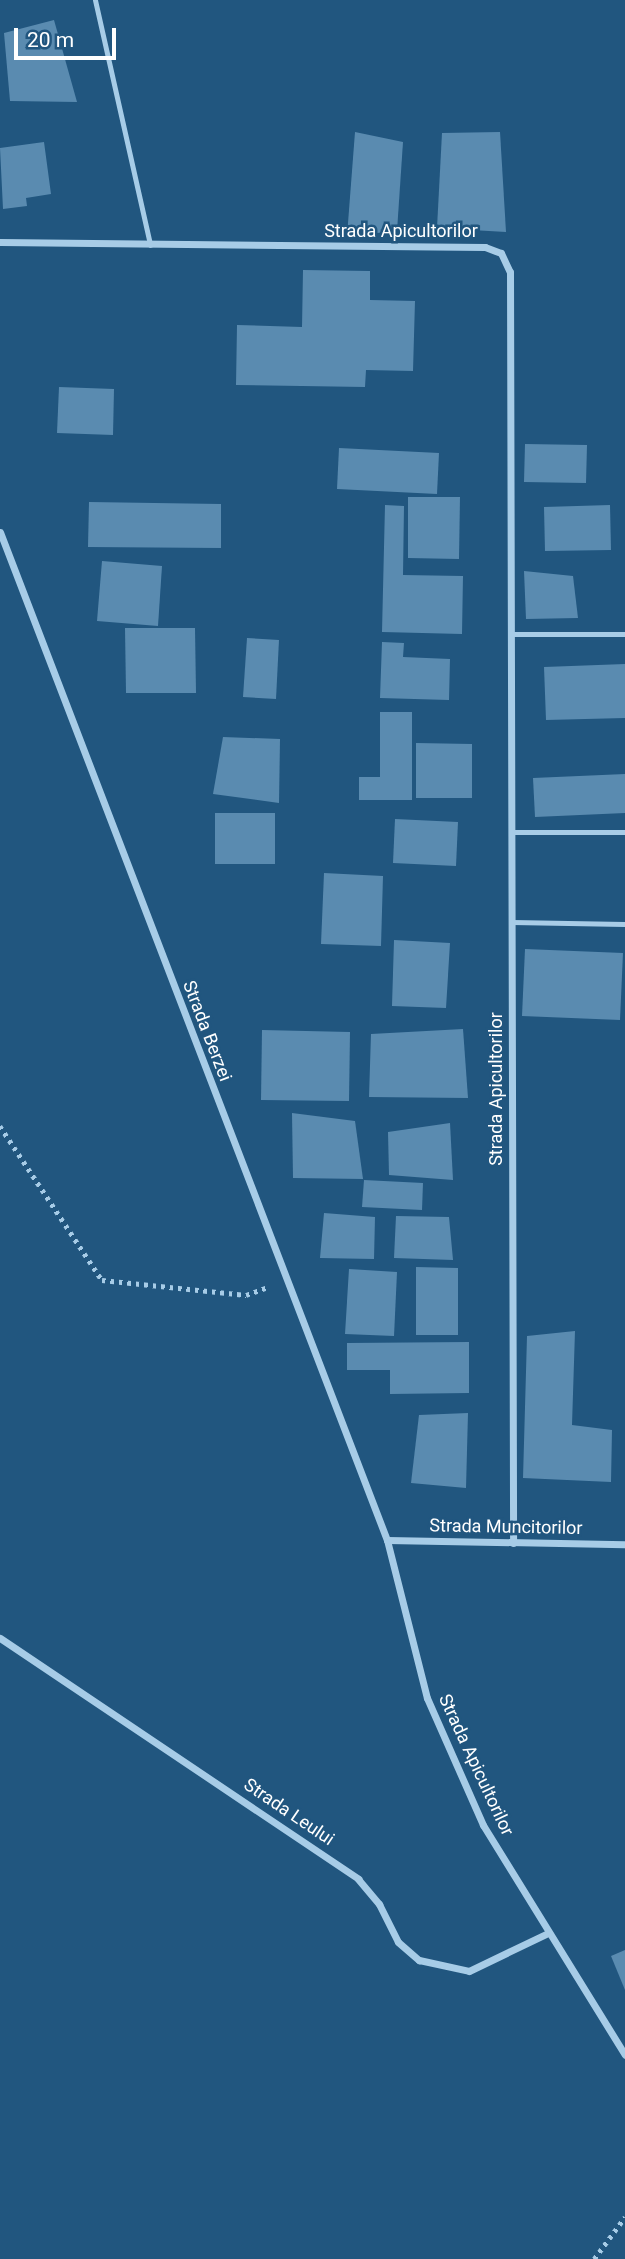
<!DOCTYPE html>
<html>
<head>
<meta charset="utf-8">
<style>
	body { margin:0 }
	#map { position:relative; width:625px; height:2259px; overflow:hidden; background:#21567f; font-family:Roboto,sans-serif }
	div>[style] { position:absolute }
	.building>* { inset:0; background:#5a8bb0 }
	.path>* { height:4.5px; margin-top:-2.25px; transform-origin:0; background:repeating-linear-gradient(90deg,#a7cce7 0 3.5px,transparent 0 8.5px) }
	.lane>* { height:5px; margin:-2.5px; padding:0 2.5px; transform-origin:2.5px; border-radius:2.5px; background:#a7cce7 }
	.street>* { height:7px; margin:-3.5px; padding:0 3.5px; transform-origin:3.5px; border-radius:3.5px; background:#a7cce7 }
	span { translate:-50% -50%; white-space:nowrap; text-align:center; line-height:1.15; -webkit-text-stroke:5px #21567f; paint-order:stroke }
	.street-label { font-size:18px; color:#fff }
	.scale { position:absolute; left:14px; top:28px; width:102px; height:32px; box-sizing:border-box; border:4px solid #fff; border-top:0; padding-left:9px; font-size:21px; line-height:24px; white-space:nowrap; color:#fff; -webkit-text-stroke:5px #21567f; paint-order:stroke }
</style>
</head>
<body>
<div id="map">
	<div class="building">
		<i style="clip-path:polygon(54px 20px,77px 102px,10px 101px,4px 33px)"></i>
		<i style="clip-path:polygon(355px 132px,403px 142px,397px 231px,347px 236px)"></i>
		<i style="clip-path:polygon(500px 132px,506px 232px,437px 228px,442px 133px)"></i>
		<i style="clip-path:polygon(44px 142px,51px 194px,26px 198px,27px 206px,3px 209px,0 148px)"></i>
		<i style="clip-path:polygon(303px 270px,370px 271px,370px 300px,415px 301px,413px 371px,366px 370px,365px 387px,236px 385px,237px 325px,302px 327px)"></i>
		<i style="clip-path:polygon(59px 387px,114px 389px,113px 435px,57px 433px)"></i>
		<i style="clip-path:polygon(525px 444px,587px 445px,586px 483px,524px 482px)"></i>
		<i style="clip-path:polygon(339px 448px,439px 453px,437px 494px,337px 489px)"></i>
		<i style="clip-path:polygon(408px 497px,460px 497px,459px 559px,408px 558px)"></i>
		<i style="clip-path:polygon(89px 502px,221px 504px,221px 548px,88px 547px)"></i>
		<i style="clip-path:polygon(385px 505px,404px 506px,403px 575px,463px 576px,462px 634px,382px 632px)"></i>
		<i style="clip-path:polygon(610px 505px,611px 550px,545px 551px,544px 507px)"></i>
		<i style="clip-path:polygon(102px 561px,162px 566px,158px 626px,97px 621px)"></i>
		<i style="clip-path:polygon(524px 571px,573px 576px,578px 618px,526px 619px)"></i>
		<i style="clip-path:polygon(125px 628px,195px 628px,196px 693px,126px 693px)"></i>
		<i style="clip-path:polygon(247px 638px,279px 640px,276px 699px,243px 697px)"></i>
		<i style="clip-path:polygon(382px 642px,404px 643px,403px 657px,450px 659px,449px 700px,380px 698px)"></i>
		<i style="clip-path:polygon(625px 664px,625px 718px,546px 720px,544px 667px)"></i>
		<i style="clip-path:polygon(380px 712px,412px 712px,412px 800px,359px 800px,359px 777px,380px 777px)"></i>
		<i style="clip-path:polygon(223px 737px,280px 739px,279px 803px,213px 794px)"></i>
		<i style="clip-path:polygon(416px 743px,472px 744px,472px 798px,416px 798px)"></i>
		<i style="clip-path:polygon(625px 774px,625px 813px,535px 817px,533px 778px)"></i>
		<i style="clip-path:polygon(215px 813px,275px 813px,275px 864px,215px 864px)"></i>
		<i style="clip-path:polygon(395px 819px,458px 822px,456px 866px,393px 863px)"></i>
		<i style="clip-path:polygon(324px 873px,383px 876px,381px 946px,321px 944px)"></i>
		<i style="clip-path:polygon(394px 940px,450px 943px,446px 1008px,392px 1006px)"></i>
		<i style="clip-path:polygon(525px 949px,623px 953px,620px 1020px,522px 1016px)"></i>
		<i style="clip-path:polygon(463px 1029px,468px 1098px,369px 1097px,371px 1034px)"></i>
		<i style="clip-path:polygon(262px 1030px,350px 1032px,349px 1101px,261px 1100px)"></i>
		<i style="clip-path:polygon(292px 1113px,355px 1121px,363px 1179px,293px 1178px)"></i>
		<i style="clip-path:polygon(450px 1123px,453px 1180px,389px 1175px,388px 1132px)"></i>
		<i style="clip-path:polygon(364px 1180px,423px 1183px,422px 1210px,362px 1207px)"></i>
		<i style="clip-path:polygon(324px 1213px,375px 1217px,374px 1259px,320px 1258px)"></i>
		<i style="clip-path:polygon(396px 1216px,449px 1217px,453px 1260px,394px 1258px)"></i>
		<i style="clip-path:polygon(416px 1267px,458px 1268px,458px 1335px,416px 1335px)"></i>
		<i style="clip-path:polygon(349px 1269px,397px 1272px,394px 1336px,345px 1334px)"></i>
		<i style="clip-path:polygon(575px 1331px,572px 1425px,612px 1430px,611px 1482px,523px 1478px,527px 1336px)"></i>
		<i style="clip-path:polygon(469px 1342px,469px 1393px,390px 1394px,390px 1370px,347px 1370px,347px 1343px)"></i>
		<i style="clip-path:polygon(468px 1413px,466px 1488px,411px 1483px,419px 1415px)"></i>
		<i style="clip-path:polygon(625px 1950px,625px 1990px,611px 1956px)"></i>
	</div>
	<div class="path">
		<i style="left:0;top:1126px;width:185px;rotate:56.5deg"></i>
		<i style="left:102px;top:1280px;width:145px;rotate:5.9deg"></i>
		<i style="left:246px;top:1295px;width:23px;rotate:-20deg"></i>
		<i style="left:594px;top:2259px;width:52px;rotate:-53.6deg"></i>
	</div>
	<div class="lane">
		<i style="left:95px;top:0;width:251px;rotate:77.3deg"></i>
		<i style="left:511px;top:634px;width:114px"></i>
		<i style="left:511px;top:832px;width:114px"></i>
		<i style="left:512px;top:922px;width:113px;rotate:1deg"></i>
	</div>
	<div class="street">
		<i style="left:0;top:242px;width:485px;rotate:0.6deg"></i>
		<i style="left:485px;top:247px;width:17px;rotate:21deg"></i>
		<i style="left:501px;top:253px;width:21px;rotate:65deg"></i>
		<i style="left:510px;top:272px;width:1271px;rotate:89.86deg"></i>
		<i style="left:0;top:532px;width:1080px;rotate:69deg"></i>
		<i style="left:387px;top:1540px;width:163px;rotate:75.8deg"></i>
		<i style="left:427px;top:1698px;width:139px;rotate:66.2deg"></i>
		<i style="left:483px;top:1825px;width:270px;rotate:58.3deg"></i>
		<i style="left:387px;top:1540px;width:238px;rotate:1deg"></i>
		<i style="left:0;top:1638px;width:432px;rotate:33.9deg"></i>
		<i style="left:358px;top:1879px;width:33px;rotate:50deg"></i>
		<i style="left:379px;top:1904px;width:42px;rotate:63.4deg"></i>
		<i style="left:398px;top:1942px;width:28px;rotate:41deg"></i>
		<i style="left:419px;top:1960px;width:51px;rotate:12.4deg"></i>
		<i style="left:469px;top:1971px;width:88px;rotate:-25.7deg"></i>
	</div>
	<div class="street-label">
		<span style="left:401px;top:231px">Strada Apicultorilor</span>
		<span style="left:207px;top:1031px;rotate:69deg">Strada Berzei</span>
		<span style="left:496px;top:1089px;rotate:-90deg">Strada Apicultorilor</span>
		<span style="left:506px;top:1527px;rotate:1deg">Strada Muncitorilor</span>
		<span style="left:476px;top:1765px;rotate:65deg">Strada Apicultorilor</span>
		<span style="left:289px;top:1812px;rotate:34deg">Strada Leului</span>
	</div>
	<div class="scale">20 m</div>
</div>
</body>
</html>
